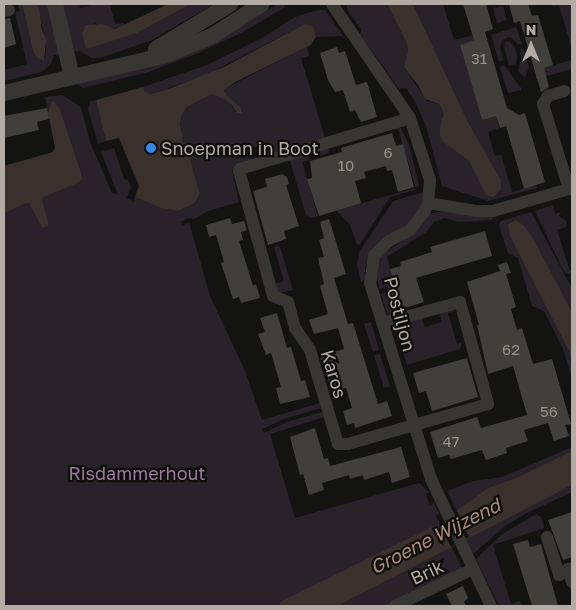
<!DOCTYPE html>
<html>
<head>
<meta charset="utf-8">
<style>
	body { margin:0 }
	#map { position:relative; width:576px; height:610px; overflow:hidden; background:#131312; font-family:"Golos Text",sans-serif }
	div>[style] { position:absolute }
	.green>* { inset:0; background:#2a222a }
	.water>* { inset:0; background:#3b312c }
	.pier>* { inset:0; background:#131312 }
	.building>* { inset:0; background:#403f3c }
	.minor>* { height:12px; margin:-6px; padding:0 6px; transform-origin:6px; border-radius:6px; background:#383633 }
	.tertiary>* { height:16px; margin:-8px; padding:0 8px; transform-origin:8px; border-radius:8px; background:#383633 }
	.dots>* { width:14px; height:14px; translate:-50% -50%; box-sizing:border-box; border:2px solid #0e0e0d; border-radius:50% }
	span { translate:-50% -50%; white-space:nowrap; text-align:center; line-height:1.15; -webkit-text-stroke:4.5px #0e0e0d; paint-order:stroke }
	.number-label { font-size:15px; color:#96918a }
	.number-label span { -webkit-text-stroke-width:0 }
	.poi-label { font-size:18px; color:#b3aca4 }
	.left { translate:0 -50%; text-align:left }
	.street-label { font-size:18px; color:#b3aca4 }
	.park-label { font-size:18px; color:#9b7b9d }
	.water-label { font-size:19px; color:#ad8c7c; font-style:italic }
	.frame { position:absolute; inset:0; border:5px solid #b3aca4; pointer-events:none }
	.north { position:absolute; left:506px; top:20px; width:50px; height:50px; -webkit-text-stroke:4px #0e0e0d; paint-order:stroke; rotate:0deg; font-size:14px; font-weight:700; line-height:20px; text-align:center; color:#b3aca4 }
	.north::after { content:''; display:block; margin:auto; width:18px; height:22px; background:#b3aca4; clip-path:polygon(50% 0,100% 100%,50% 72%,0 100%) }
</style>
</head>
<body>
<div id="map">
	<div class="green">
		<i style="clip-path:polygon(18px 4px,22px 4px,33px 51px,37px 58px,44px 61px,46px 51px,44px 33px,36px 4px,48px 4px,59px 56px,54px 55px,51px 64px,42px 72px,4px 81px,4px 70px,27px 64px,15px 12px,20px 11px)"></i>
		<i style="clip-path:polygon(62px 4px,79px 4px,80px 8px,95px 4px,110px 4px,115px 24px,124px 23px,125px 25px,112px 29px,94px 23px,86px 48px,137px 33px,191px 4px,214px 4px,152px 40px,100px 58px,92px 58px,78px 50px,76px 52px,74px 50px)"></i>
		<i style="clip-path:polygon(278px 4px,284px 4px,285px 7px,243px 32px,198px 53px,149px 72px,83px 88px,77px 84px,241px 26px)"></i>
		<i style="clip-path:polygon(346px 4px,387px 4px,407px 44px,408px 51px,404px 67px,427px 101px,439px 104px,442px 109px,443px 121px,440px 128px,443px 142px,469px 161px,472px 167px,501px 180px,468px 122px,413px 4px,443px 4px,454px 40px,475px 35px,477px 39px,460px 45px,482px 120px,496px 115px,499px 128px,488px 132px,495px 156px,501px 155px,512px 192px,536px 185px,537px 188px,488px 201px,442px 186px,426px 126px,415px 101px,406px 88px,399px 89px,360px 34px,361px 29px,348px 11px)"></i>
		<i style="clip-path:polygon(552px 4px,572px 4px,572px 49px,559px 5px,553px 6px)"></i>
		<i style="clip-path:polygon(503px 6px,507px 20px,497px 23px,493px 8px)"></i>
		<i style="clip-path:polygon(318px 10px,325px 10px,343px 36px,316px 37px,313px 26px,305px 24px,206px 75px,151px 94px,144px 91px,143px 87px,207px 65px,262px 38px,295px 17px)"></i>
		<i style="clip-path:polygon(516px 27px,522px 44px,518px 44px,510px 37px,503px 39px,500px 47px,503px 60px,499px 62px,491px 35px)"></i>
		<i style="clip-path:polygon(509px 41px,515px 47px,517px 56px,516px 64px,509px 66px,504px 47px,505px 42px)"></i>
		<i style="clip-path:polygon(307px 47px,309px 56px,301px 58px,325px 138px,266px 156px,262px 145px,249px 149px,252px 161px,235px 165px,232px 170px,239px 202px,208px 211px,194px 219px,187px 218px,181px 222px,182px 226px,189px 222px,210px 296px,245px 371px,262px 420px,320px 403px,321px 408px,284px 419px,262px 429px,264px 433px,287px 422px,322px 412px,324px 417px,270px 434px,295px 518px,419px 483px,429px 492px,426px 494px,427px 498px,430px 505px,434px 503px,439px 513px,436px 516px,463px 570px,387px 606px,4px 606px,4px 201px,81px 182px,83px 177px,60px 109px,51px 102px,48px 113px,45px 97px,62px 95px,81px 107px,90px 142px,112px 193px,118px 195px,101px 152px,114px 148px,124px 179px,128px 180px,131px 187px,127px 198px,134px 201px,135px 197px,161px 208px,178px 211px,195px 203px,200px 195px,190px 159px,205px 150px,204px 145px,188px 149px,184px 145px,180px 122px,182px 114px,187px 107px,212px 94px,227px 99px,236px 112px,242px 111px,227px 96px,224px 90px,226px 88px)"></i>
		<i style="clip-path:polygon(523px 48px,529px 67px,525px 78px,518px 71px,521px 59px,520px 50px)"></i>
		<i style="clip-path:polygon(571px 60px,572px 69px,536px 79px,536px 76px,545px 73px,544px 68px)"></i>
		<i style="clip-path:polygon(504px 65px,521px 88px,521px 90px,508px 93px,500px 67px)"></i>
		<i style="clip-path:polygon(96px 100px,106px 141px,98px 144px,88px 109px,90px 101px)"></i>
		<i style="clip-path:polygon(400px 126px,409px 145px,419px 185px,414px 190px,390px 197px,360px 244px,357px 245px,350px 225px,336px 210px,416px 188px,398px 129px,391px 130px,391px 128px)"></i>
		<i style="clip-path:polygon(328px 148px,329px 153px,317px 157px,316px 154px,309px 156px,309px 160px,302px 162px,318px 216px,311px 218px,306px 215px,289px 158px)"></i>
		<i style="clip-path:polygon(424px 192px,421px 207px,408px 224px,369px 255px,365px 268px,365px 279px,361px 282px,357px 265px,359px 252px,393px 201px)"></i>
		<i style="clip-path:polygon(553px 205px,555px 214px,561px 212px,559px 216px,567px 222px,566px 227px,557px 230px,570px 271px,572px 271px,569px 274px,566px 274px,561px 266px,535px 211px)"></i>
		<i style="clip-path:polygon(442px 211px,492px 216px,493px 220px,459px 222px,445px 218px,434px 222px,426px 232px,387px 257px,393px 279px,386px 281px,387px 287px,379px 289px,376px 269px,381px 256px,418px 230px,430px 214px)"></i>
		<i style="clip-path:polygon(531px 212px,572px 288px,572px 312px,524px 225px,514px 220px,508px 224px,521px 256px,572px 357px,572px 378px,563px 349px,544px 311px,532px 306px,518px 258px,508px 253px,499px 225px,501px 221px)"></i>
		<i style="clip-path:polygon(276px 246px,280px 247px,293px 290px,280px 293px,275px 291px,274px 284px,284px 281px,274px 247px)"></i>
		<i style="clip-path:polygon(388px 291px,395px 310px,402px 309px,403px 313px,388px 317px,381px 294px)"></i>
		<i style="clip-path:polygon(453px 308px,454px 311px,448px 313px,457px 344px,462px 342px,460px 349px,407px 365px,395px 326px,422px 318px,425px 327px,442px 322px,439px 312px)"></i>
		<i style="clip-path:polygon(371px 322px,379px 350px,373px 352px,364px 324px)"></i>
		<i style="clip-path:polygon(380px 354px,390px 386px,384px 388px,374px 355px)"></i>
		<i style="clip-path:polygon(572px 447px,572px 451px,518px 477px,488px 488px,457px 511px,447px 491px,473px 481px,502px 477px)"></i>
		<i style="clip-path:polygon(572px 485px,572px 492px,527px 513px,505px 526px,473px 554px,466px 539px,472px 535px)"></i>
		<i style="clip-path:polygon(536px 514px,541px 517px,544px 528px,493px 545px,511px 604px,520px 601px,521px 606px,499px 606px,476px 559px,501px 535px)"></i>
	</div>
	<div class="water">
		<i style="clip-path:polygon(22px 4px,36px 4px,39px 9px,42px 30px,46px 39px,44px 61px,37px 58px,33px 51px)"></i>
		<i style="clip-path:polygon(168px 4px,191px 4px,137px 33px,86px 49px,82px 33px,86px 25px,102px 24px,115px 29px)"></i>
		<i style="clip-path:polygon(387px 4px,413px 4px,468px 122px,501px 180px,501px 189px,493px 197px,486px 195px,469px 161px,443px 142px,440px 137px,440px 128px,443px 115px,442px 109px,439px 104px,425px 99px,418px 85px,404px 67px,408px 51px,407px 44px)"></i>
		<i style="clip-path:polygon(305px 24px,313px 26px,316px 37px,311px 45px,235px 82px,224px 90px,227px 96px,240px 107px,242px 113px,237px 113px,232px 105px,224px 99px,212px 94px,187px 107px,182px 114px,180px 123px,184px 145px,188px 149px,204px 145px,207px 148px,190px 159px,200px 194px,195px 203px,178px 211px,161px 208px,135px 197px,139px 186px,119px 138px,106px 141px,96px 100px,143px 87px,144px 91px,151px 94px,171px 88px,224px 67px)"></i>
		<i style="clip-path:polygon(53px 101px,60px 109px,83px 178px,80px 182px,43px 197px,42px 200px,48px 221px,48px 226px,42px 228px,30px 204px,26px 203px,4px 213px,4px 166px,53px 152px,55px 147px,48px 113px,51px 102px)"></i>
		<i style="clip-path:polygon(515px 220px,524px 225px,531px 235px,572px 312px,572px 357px,510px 236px,508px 224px)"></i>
		<i style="clip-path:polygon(572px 451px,572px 485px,337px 606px,280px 606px,280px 602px,440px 523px,488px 488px,518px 477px)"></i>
	</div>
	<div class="pier">
		<i style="clip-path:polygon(457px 511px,469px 537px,451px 547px,439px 523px)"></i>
	</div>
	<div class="building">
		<i style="clip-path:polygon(463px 4px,486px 4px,493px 29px,485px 32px,507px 108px,519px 115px,525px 113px,545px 182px,524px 189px,506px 126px,500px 128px,496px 116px,482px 120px,460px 45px,474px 40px)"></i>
		<i style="clip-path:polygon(509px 4px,528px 4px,532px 16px,538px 15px,553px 65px,544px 68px,549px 87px,541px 92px,520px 21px,514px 23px)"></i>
		<i style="clip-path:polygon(10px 18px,16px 44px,4px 48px,4px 19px)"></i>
		<i style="clip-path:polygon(337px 47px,339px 53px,345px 51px,356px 85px,367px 82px,377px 117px,361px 122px,355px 110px,350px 112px,343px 90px,335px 92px,328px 80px,320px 53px)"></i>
		<i style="clip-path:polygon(47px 108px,49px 119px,37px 122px,39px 130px,4px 138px,4px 116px)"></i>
		<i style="clip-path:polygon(392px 133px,396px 146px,403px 144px,414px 187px,398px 192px,392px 170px,387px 171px,386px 166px,364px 172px,366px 178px,355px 181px,361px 203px,319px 216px,307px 179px,312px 178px,310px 161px,342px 152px,341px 148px)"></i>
		<i style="clip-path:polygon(282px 174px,287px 177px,289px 184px,286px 185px,299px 226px,284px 231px,286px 239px,268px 245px,253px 191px,267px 187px,265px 179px)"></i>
		<i style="clip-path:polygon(230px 218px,232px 224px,244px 221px,247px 230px,241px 232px,243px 240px,239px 241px,253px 286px,256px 284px,260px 298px,241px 303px,239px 297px,233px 299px,221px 263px,224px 262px,216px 235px,209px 237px,206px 225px)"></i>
		<i style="clip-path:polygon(329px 219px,346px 274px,334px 278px,348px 324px,353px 323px,378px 404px,387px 401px,392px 416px,355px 428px,354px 423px,347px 425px,343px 411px,352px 408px,346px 388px,332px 392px,320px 356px,344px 349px,338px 328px,314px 334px,309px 320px,328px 314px,320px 286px,324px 284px,318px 258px,324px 257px,319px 240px,324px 238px,320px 222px)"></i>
		<i style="clip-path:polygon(485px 231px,492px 256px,416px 278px,424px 302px,395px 311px,386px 281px,393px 279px,390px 269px,401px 266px,400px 262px,432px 252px,430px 247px)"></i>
		<i style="clip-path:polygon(507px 262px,511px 273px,506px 274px,516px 307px,511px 309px,517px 330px,522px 328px,533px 364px,552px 359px,571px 424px,565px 425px,569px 436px,554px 441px,548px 423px,524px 430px,528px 441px,506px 448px,507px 453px,486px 460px,482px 450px,451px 459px,449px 455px,438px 458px,430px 432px,477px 417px,481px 428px,527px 415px,513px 366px,488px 374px,477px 325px,479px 325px,467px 282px,500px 271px,498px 265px)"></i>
		<i style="clip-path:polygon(277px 313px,287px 348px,291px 347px,301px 381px,305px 380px,310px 397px,280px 404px,276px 388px,281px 387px,271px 353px,266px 355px,258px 334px,265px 332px,260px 318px)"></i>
		<i style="clip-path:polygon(467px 358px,478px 397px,432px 411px,426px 391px,419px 393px,413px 373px)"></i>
		<i style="clip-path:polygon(315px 428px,324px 459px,328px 458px,330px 466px,401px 447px,410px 477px,392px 483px,389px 472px,364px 480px,363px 475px,350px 479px,349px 475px,322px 483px,324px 490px,309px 495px,303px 474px,300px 475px,290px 437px)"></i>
		<i style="clip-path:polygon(572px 512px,572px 557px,563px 560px,548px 520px)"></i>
		<i style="clip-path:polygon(528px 540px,530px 547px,541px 544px,558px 606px,532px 606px,513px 544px)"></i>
		<i style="clip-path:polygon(463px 586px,468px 598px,464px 602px,466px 606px,452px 606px,446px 594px)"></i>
	</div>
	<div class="minor">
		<i style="left:332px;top:4px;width:138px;rotate:55.6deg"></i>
		<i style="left:410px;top:118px;width:65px;rotate:72.1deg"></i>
		<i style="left:430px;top:180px;width:23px;rotate:95deg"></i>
		<i style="left:428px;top:203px;width:9px;rotate:111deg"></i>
		<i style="left:425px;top:211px;width:24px;rotate:128deg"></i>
		<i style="left:410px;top:230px;width:24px;rotate:152deg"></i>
		<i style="left:389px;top:241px;width:21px;rotate:135deg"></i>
		<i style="left:374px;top:256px;width:27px;rotate:98deg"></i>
		<i style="left:370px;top:283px;width:205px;rotate:72.7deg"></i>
		<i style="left:431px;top:479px;width:140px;rotate:64.7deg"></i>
		<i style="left:4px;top:11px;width:5px;rotate:-11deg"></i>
		<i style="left:428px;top:203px;width:50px;rotate:9.3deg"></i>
		<i style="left:477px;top:211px;width:16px"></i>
		<i style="left:493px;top:211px;width:79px;rotate:-16.1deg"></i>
		<i style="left:569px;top:189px;width:89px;rotate:-107deg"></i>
		<i style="left:543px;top:104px;width:9px;rotate:-58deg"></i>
		<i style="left:548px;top:96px;width:17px;rotate:-17deg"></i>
		<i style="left:384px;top:323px;width:79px;rotate:-15.4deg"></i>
		<i style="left:460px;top:302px;width:106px;rotate:74.6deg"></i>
		<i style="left:488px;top:404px;width:146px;rotate:164.1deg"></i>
		<i style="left:348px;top:444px;width:10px;rotate:180deg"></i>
		<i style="left:338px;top:444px;width:98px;rotate:-106.6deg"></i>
		<i style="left:310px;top:350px;width:27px;rotate:-124deg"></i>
		<i style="left:295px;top:328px;width:27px;rotate:-105deg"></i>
		<i style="left:288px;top:302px;width:16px;rotate:-158deg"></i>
		<i style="left:273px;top:296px;width:130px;rotate:-105.2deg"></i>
		<i style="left:239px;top:171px;width:2px;rotate:-63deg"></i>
		<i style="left:240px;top:169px;width:177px;rotate:-16.7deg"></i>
		<i style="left:547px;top:537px;width:40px;rotate:72deg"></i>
		<i style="left:559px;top:575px;width:15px;rotate:-28deg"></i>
		<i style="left:568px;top:569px;width:14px;rotate:73deg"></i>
		<i style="left:395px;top:606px;width:86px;rotate:-25.4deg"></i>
	</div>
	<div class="tertiary">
		<i style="left:55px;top:4px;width:75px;rotate:76.9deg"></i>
		<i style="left:156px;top:49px;width:87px;rotate:-31.3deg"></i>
		<i style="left:4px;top:93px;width:163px;rotate:-13.1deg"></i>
		<i style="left:163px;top:56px;width:53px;rotate:-22.2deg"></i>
		<i style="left:212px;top:36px;width:59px;rotate:-32.6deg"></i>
	</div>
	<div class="dots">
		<i style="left:151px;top:148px;background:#3588e8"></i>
	</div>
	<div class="number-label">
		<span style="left:479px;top:59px">31</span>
		<span style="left:388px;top:153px">6</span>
		<span style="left:346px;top:166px">10</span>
		<span style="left:511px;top:350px">62</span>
		<span style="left:549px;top:412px">56</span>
		<span style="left:451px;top:442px">47</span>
	</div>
	<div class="poi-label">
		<span class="left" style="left:161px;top:148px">Snoepman in Boot</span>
	</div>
	<div class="street-label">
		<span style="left:400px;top:314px;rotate:75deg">Postiljon</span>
		<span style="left:334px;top:374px;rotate:73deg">Karos</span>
		<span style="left:427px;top:572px;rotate:-25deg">Brik</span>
	</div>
	<div class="park-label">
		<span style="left:137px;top:473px">Risdammerhout</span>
	</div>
	<div class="water-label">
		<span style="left:435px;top:536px;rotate:-27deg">Groene Wijzend</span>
	</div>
	<div class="frame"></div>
	<div class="north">N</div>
</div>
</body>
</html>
